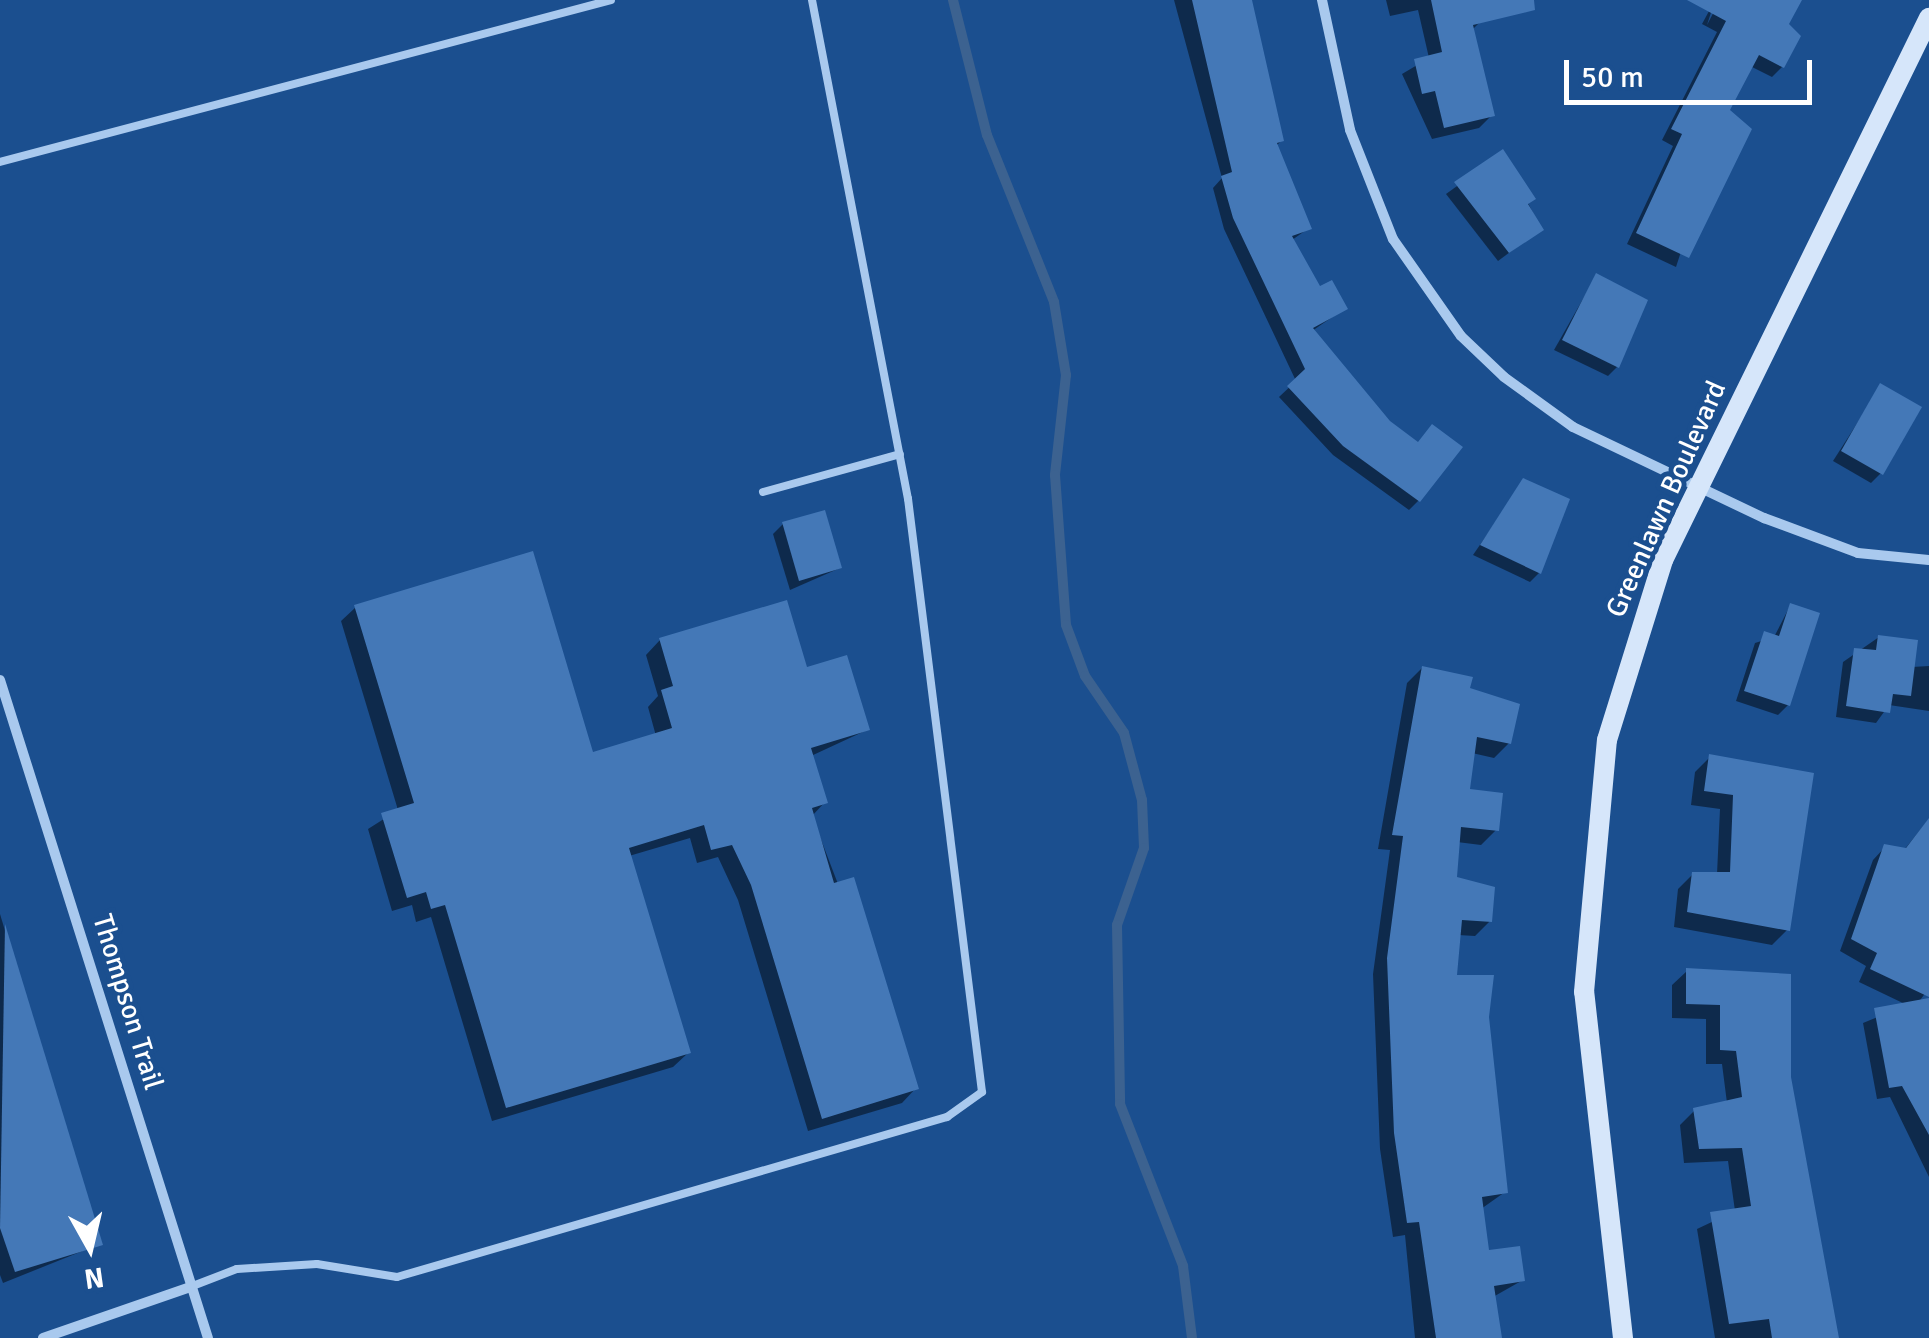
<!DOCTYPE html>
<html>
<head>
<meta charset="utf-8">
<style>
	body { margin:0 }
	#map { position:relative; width:1929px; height:1338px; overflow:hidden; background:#1b4f8f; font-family:Signika,sans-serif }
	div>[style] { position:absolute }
	.shadow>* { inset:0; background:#0007 }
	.stream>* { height:10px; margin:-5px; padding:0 5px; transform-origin:5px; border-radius:5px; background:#3c6290 }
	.building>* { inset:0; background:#4478b7 }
	.lane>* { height:8px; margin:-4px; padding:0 4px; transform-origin:4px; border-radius:4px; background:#a9c9ee }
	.street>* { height:10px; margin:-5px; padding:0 5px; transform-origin:5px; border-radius:5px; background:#a9c9ee }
	.secondary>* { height:20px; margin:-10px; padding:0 10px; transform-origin:10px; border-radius:10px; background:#d6e6fa }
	span { translate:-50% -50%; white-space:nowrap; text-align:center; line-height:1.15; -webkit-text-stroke:10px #1b4f8f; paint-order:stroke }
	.street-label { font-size:28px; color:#fff }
	.north { position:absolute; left:40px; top:1198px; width:100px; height:100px; -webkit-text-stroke:8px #1b4f8f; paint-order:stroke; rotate:172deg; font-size:28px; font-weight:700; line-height:40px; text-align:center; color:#fff }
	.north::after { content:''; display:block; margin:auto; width:35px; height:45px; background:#fff; clip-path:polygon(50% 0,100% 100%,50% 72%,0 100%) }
	.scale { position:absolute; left:1564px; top:60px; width:248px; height:45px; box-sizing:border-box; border:5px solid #fff; border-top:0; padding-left:12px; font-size:30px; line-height:35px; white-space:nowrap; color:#fff; -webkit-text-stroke:8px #1b4f8f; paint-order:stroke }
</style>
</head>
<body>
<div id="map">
	<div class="shadow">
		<i style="clip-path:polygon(1174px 0,1249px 0,1282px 140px,1276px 146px,1309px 228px,1292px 240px,1319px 289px,1344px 309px,1312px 331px,1419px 500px,1409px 510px,1333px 455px,1279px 397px,1296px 381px,1224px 229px,1213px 188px,1222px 178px)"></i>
		<i style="clip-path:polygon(1386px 0,1475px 0,1480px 22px,1472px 30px,1492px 115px,1479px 128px,1432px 139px,1402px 74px,1429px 58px,1418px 10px,1390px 16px)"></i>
		<i style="clip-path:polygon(1715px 0,1707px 25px,1720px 0,1800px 0,1786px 25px,1782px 67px,1772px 77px,1750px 66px,1727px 111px,1676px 267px,1627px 244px,1673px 146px,1662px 140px,1717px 32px,1702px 24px)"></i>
		<i style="clip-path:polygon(1503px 153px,1541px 229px,1498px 261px,1446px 194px)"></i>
		<i style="clip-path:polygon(1596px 276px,1617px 367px,1608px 376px,1554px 350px)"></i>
		<i style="clip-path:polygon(1881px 386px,1881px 473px,1871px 483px,1833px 461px)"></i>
		<i style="clip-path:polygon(1524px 481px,1539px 573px,1530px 582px,1473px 555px)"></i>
		<i style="clip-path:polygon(783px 524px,840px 568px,790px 590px,773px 534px)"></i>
		<i style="clip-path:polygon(1790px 606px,1788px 705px,1778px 715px,1736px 701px,1755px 643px,1774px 637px)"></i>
		<i style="clip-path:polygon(356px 607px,592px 755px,656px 736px,648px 707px,658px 696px,646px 655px,660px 640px,805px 670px,867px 730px,811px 756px,825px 802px,812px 816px,916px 1088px,902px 1103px,808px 1131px,738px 900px,718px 857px,697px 863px,690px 838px,629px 856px,688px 1053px,673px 1067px,492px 1121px,431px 917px,416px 922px,412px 905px,392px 911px,368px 829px,398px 810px,341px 621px)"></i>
		<i style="clip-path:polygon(1879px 637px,1912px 667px,1929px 666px,1929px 711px,1889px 705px,1876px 723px,1836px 717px,1843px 662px)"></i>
		<i style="clip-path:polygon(1422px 668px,1467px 690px,1509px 743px,1494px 758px,1472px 753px,1467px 791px,1496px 830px,1481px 845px,1457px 842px,1454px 879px,1490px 921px,1475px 936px,1458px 935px,1454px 977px,1486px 1016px,1505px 1192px,1481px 1209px,1487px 1253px,1523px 1280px,1493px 1297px,1499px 1338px,1415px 1338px,1405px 1235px,1393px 1237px,1380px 1149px,1373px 974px,1390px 850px,1378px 849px,1407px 683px)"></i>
		<i style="clip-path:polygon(1710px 757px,1811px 775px,1787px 930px,1772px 945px,1674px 927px,1678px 889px,1693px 874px,1717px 874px,1720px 809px,1691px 805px,1695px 772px)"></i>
		<i style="clip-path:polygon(1929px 819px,1929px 988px,1918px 1003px,1929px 1001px,1929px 1177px,1890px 1097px,1877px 1099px,1863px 1023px,1907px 1005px,1859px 982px,1866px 966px,1840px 951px,1873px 860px,1885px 847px,1904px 850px)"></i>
		<i style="clip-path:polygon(0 914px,100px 1244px,3px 1283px,0 1275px)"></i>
		<i style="clip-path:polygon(1687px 971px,1789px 977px,1788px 1078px,1834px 1338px,1715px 1338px,1697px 1229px,1735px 1211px,1728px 1161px,1684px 1163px,1680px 1125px,1695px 1110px,1727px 1103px,1722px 1064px,1706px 1064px,1706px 1019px,1672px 1018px,1672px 985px)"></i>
	</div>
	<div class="stream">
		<i style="left:953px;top:0;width:139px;rotate:75.9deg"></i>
		<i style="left:987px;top:135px;width:180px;rotate:68.1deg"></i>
		<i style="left:1054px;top:302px;width:74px;rotate:80.7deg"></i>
		<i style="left:1066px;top:375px;width:101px;rotate:96.3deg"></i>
		<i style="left:1055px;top:475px;width:150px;rotate:85.8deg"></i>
		<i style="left:1066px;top:625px;width:54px;rotate:69.6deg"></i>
		<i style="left:1085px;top:676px;width:69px;rotate:55.6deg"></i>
		<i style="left:1124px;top:733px;width:69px;rotate:75deg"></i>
		<i style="left:1142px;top:800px;width:48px;rotate:87.6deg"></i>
		<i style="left:1144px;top:848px;width:82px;rotate:109.3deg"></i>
		<i style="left:1117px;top:925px;width:179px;rotate:89deg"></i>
		<i style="left:1120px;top:1104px;width:174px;rotate:68.7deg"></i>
		<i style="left:1183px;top:1266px;width:73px;rotate:82.9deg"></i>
	</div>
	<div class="building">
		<i style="clip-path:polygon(1192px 0,1252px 0,1284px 141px,1277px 143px,1312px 229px,1292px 236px,1320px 286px,1332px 280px,1348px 309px,1313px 328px,1390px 421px,1418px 442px,1432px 424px,1463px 447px,1420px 502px,1343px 446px,1287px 386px,1305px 369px,1233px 218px,1221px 176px,1232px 172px)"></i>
		<i style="clip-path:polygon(1431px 0,1534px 0,1535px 10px,1473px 25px,1495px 116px,1444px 128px,1435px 91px,1422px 94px,1414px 59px,1442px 52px)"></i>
		<i style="clip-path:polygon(1687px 0,1802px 0,1789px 24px,1801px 36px,1784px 68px,1759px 55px,1730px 110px,1752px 129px,1689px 258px,1636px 233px,1682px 134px,1671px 129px,1726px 21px)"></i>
		<i style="clip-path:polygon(1503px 149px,1536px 199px,1528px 204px,1544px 230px,1509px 253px,1454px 182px)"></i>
		<i style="clip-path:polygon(1596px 273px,1648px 300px,1619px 368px,1562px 340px)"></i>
		<i style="clip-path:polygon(1880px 383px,1922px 407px,1883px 475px,1841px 451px)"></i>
		<i style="clip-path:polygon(1523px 478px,1570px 499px,1541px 574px,1480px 545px)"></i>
		<i style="clip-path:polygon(825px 510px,842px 568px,799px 581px,782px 522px)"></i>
		<i style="clip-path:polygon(533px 551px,593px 752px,672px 728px,661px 690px,673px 686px,659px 638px,787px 600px,807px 667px,847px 655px,870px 730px,811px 748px,828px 803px,812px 808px,834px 883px,854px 877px,919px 1089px,822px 1119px,751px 885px,732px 845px,711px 850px,704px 825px,629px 848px,691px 1053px,506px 1108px,445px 905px,431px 909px,426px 892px,407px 898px,381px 813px,414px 803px,354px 605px)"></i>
		<i style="clip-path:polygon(1790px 603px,1820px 613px,1790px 706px,1744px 691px,1764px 631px,1779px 636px)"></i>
		<i style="clip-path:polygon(1878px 635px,1918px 640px,1911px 696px,1893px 694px,1890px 713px,1846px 706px,1854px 648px,1876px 650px)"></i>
		<i style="clip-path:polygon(1422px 666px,1473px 677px,1470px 688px,1520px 704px,1511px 744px,1477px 737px,1470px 789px,1503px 793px,1499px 831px,1461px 827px,1457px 877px,1495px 887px,1492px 922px,1462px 920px,1457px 975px,1494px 975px,1489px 1017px,1508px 1193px,1482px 1197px,1489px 1250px,1520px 1246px,1525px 1281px,1494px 1286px,1502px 1338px,1436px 1338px,1419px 1222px,1407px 1223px,1394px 1133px,1387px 958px,1403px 836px,1392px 835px)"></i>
		<i style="clip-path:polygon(1709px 754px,1814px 773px,1790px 931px,1687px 912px,1692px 872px,1730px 872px,1733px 795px,1704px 791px)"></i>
		<i style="clip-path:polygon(1929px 818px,1929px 997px,1870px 969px,1877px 953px,1851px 939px,1884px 844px,1906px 848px)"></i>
		<i style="clip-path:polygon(5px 924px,103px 1245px,15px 1272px,0 1228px)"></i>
		<i style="clip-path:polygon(1686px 968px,1791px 974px,1791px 1077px,1839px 1338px,1772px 1338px,1769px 1319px,1729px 1324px,1710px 1212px,1751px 1206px,1742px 1148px,1699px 1149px,1693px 1108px,1742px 1097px,1736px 1051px,1720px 1050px,1720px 1005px,1686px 1004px)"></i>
		<i style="clip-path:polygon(1929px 998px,1929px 1135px,1902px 1086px,1889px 1088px,1874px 1008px)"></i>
	</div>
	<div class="lane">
		<i style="left:0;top:162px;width:632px;rotate:-14.85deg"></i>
		<i style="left:763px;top:492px;width:142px;rotate:-15.5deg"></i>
		<i style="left:190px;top:1287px;width:50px;rotate:-21deg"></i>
		<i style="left:237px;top:1269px;width:80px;rotate:-3.6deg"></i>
		<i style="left:317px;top:1264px;width:81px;rotate:9.2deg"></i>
		<i style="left:397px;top:1277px;width:573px;rotate:-16.22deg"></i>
		<i style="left:947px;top:1117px;width:43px;rotate:-35.5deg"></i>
		<i style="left:982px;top:1092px;width:598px;rotate:-97.11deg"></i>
		<i style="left:908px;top:499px;width:508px;rotate:-100.89deg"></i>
	</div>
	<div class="street">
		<i style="left:1322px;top:0;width:133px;rotate:77.8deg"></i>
		<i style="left:1350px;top:130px;width:117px;rotate:68.5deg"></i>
		<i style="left:1393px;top:239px;width:118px;rotate:55deg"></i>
		<i style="left:1461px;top:336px;width:59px;rotate:43.6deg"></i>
		<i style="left:1504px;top:377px;width:85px;rotate:35.9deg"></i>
		<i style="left:1573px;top:427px;width:212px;rotate:25.5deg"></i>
		<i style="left:1764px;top:518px;width:100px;rotate:20.4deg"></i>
		<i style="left:1858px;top:553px;width:71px;rotate:5.6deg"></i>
		<i style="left:0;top:680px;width:690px;rotate:72.46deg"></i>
		<i style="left:43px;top:1338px;width:156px;rotate:-19.1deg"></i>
	</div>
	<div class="secondary">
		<i style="left:1623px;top:1338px;width:348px;rotate:-96.4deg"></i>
		<i style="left:1584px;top:992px;width:253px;rotate:-84.8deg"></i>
		<i style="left:1607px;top:740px;width:189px;rotate:-72.7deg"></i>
		<i style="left:1663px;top:560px;width:604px;rotate:-63.86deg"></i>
	</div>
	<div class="street-label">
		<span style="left:1666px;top:499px;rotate:-66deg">Greenlawn Boulevard</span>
		<span style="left:128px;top:1002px;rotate:73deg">Thompson Trail</span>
	</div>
	<div class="north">N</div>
	<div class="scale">50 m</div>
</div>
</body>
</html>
